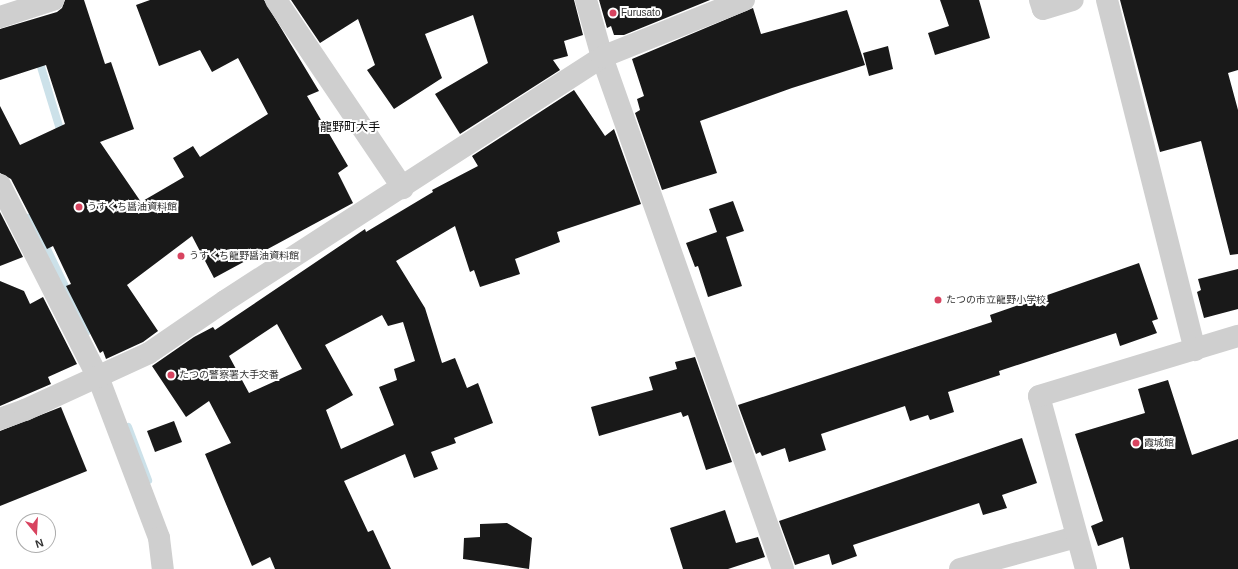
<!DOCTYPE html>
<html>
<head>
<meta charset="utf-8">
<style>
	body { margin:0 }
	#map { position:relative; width:1238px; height:569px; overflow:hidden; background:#fff; font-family:Helvetica,"Noto Sans JP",sans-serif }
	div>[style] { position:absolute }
	.stream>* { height:8px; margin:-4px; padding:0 4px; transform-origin:4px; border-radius:4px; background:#cce1e9 }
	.building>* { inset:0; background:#191919 }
	.minor>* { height:22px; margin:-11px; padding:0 11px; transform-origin:11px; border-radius:11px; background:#cfcfcf }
	.dots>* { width:11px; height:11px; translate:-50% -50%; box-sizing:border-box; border:2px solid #fff; border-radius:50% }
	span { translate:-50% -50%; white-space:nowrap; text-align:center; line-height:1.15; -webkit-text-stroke:4px #fff; paint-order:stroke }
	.poi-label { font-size:10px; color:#323232 }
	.left { translate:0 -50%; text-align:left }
	.quarter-label { font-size:12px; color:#000 }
	.north { position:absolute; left:16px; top:513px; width:40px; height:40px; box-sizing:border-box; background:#fff; border:1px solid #adadad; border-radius:50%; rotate:162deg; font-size:11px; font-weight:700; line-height:16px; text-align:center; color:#323232 }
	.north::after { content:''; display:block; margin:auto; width:14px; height:18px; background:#d84460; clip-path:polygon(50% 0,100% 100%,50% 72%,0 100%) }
</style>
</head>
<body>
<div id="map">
	<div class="stream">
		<i style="left:38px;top:57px;width:83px;rotate:73.1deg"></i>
		<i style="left:28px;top:218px;width:34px;rotate:58deg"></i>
		<i style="left:46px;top:247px;width:94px;rotate:64.2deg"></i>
		<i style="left:128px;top:427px;width:57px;rotate:69.3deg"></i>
	</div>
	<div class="building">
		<i style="clip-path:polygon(65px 0,84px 0,105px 64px,111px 62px,134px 129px,100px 142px,141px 202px,184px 177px,173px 158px,193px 146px,200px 157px,268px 114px,238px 58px,212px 72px,200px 50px,159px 66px,136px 5px,150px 0,264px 0,319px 91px,307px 96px,348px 166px,338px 173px,353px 203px,214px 278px,192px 236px,127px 285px,158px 331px,143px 342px,106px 359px,103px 351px,100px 353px,66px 286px,71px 284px,53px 246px,47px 249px,11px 179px,0 173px,0 106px,20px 145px,65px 124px,46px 65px,0 80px,0 29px,57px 12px,62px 8px)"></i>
		<i style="clip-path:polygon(291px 0,574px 0,583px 35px,564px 41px,568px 56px,553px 60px,560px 70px,460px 134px,435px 94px,488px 63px,473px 15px,425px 34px,442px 78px,394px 109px,367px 70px,375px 65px,358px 19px,320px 43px)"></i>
		<i style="clip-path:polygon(599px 0,710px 0,624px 35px,614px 35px,611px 26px,607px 28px)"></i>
		<i style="clip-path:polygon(940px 0,979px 0,990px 38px,935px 55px,928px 33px,949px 26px)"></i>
		<i style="clip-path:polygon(1120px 0,1238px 0,1238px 70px,1228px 73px,1238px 110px,1238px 254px,1230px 255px,1201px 141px,1160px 152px)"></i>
		<i style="clip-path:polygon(753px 8px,761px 34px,847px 10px,865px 65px,792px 88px,700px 121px,717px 173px,662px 190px,635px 113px,640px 110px,637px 99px,644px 96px,632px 59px)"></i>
		<i style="clip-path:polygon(888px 46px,893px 69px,869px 76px,863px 53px)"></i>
		<i style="clip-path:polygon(evenodd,574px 90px,605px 136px,614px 129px,641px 204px,557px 232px,560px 242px,515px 259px,520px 274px,480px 287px,474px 270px,470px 272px,455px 226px,396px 261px,425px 308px,442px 363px,455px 358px,467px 388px,478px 383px,493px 423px,454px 438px,456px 443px,431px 452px,438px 469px,414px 478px,405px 454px,344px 481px,368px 532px,373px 530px,391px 569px,275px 569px,270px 557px,252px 566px,205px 454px,231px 443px,209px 401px,186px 417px,152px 366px,194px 337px,213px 327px,215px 330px,365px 229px,366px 232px,433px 192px,432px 190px,478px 166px,472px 156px,574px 90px,382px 315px,388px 326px,403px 322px,415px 361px,394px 369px,397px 380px,379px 387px,394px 425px,341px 449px,326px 410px,353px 395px,325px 345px,382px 315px,574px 90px,277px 324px,302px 369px,249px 393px,229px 356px,277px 324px)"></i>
		<i style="clip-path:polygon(733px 201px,744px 231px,726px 237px,742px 286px,708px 297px,698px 266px,695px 267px,686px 243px,717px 232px,709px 209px)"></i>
		<i style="clip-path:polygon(0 212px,23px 257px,0 266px)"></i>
		<i style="clip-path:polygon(1139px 263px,1158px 319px,1152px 321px,1157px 333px,1120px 346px,1116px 333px,999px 371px,1000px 375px,948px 392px,954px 412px,930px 420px,928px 415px,910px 421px,905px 406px,821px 434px,826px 450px,789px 462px,785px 448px,762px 456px,760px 452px,756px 454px,738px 405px,992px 322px,990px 315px)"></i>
		<i style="clip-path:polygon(1238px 269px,1238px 309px,1204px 318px,1197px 292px,1201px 290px,1198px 279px)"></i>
		<i style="clip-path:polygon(0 281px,24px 291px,30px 304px,43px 297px,77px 364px,48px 377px,51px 384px,0 406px)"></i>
		<i style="clip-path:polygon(695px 357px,732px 462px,706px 470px,688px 415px,683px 417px,681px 412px,599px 436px,591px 407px,653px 390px,649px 377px,677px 369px,675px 362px)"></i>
		<i style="clip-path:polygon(1168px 380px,1192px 455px,1238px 439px,1238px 569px,1130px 569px,1123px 537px,1098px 546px,1091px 526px,1103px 521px,1075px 434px,1145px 413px,1138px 389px)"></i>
		<i style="clip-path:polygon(61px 407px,87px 471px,0 506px,0 431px)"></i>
		<i style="clip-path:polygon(174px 421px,182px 442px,155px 452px,147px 431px)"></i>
		<i style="clip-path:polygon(1022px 438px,1037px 483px,1002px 495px,1007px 508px,983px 515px,979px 503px,853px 545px,857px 556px,832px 565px,829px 554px,795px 565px,779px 521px)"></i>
		<i style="clip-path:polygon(725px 510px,736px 543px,758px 537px,765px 557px,728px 569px,683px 569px,670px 528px)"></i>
		<i style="clip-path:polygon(507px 523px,532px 538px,529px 569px,463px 559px,464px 538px,480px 537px,480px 524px)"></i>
	</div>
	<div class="minor">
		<i style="left:276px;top:0;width:227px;rotate:56deg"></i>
		<i style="left:586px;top:0;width:59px;rotate:74.3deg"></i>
		<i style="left:602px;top:57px;width:543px;rotate:70.53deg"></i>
		<i style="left:1040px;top:0;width:9px;rotate:72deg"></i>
		<i style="left:1043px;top:9px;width:31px;rotate:-17deg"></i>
		<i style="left:1107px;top:0;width:361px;rotate:75.9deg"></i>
		<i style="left:0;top:17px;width:56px;rotate:-17.8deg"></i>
		<i style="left:0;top:185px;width:216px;rotate:63deg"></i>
		<i style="left:98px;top:377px;width:172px;rotate:69.2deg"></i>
		<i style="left:159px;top:538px;width:31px;rotate:83deg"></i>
		<i style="left:0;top:419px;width:27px;rotate:-20deg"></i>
		<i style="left:25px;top:410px;width:136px;rotate:-24.7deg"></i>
		<i style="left:149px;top:353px;width:92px;rotate:-34.4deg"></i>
		<i style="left:225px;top:301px;width:449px;rotate:-32.9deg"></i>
		<i style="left:602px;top:57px;width:153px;rotate:-21.9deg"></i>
		<i style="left:960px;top:569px;width:120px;rotate:-15.4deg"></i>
		<i style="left:1086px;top:569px;width:179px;rotate:-105.2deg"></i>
		<i style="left:1039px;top:396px;width:208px;rotate:-16.8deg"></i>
	</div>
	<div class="dots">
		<i style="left:613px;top:13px;background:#d84460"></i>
		<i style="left:79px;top:207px;background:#d84460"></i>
		<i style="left:181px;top:256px;background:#d84460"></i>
		<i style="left:938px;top:300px;background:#d84460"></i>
		<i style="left:171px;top:375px;background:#d84460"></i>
		<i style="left:1136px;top:443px;background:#d84460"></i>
	</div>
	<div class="poi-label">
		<span class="left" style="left:621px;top:13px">Furusato</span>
		<span class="left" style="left:87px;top:207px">うすくち醤油資料館</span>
		<span class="left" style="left:189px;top:256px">うすくち龍野醤油資料館</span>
		<span class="left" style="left:946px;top:300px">たつの市立龍野小学校</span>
		<span class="left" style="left:179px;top:375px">たつの警察署大手交番</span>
		<span class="left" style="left:1144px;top:443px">霞城館</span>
	</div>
	<div class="quarter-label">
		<span style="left:350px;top:128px">龍野町大手</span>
	</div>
	<div class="north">N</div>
</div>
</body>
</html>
